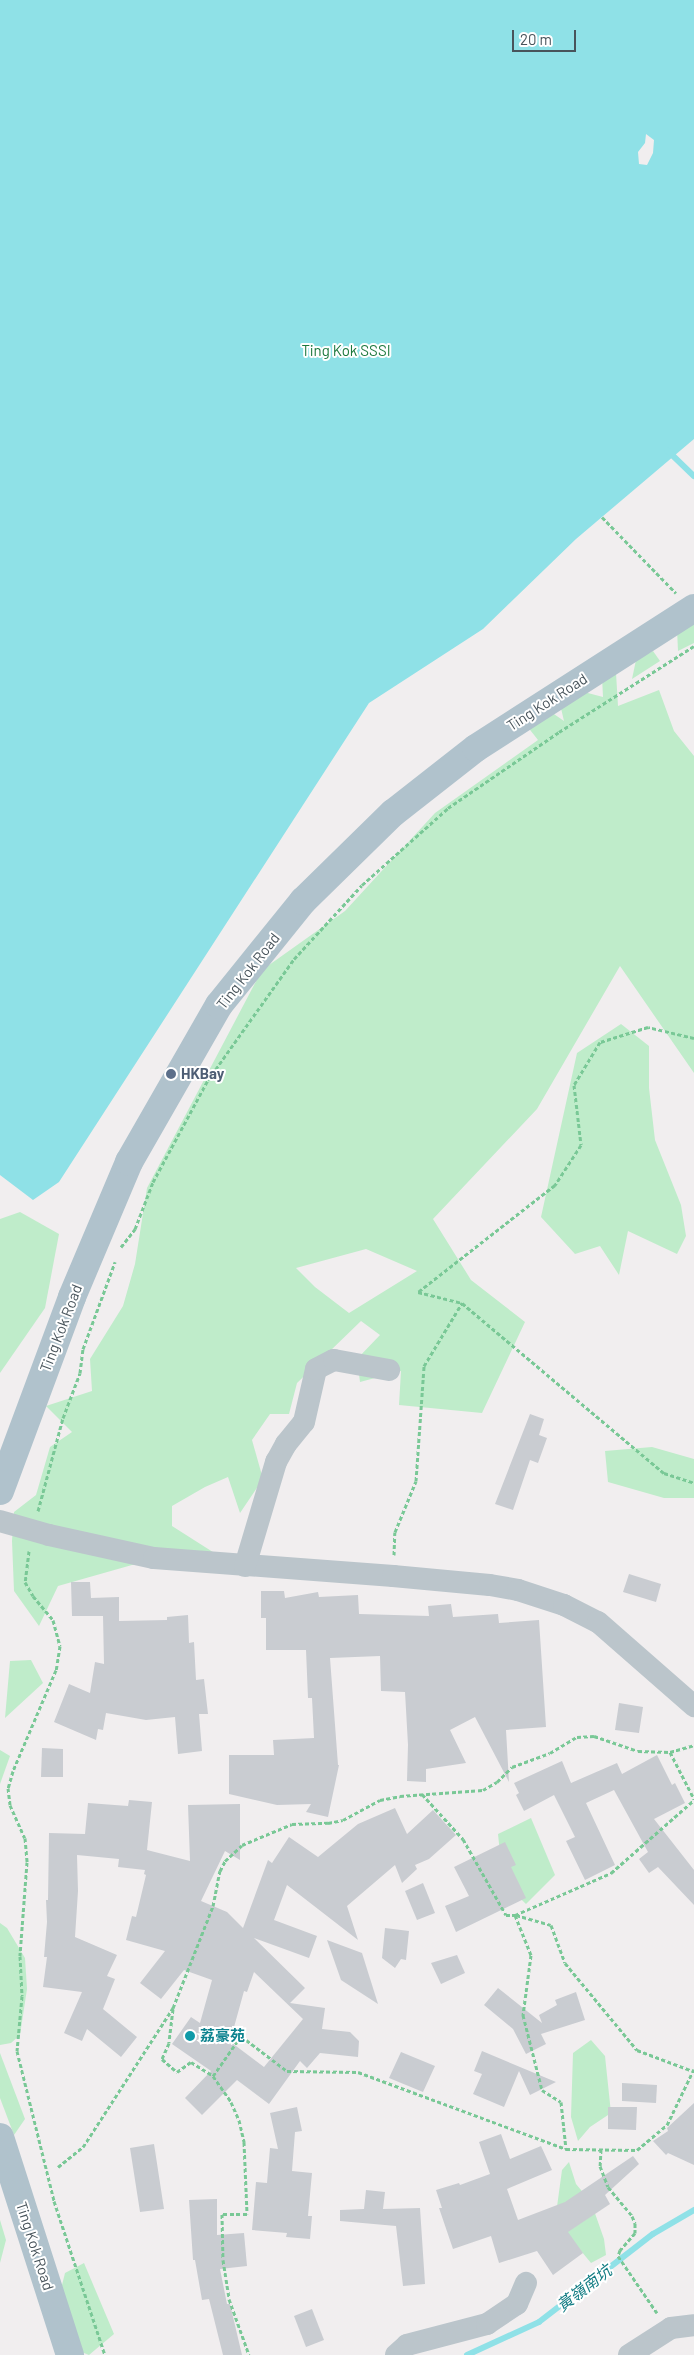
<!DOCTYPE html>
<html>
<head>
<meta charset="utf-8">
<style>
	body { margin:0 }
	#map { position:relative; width:694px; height:2355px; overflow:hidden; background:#f1eeef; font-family:Barlow,"Noto Sans TC",sans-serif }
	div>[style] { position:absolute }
	.green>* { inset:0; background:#bfecca }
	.water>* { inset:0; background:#8fe1e7 }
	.stream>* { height:6px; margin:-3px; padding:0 3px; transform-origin:3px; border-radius:3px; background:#8fe1e7 }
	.building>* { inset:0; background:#c9ccd1 }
	.path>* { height:3px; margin-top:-1.5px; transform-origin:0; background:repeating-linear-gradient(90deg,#79c896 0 4px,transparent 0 6.5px) }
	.minor>* { height:22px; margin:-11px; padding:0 11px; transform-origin:11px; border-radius:11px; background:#bbc5cb }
	.major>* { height:28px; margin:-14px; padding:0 14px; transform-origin:14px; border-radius:14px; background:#b0c2cc }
	.dots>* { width:14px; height:14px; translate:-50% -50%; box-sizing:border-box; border:2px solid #fff; border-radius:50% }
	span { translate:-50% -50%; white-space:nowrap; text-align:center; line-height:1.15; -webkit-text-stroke:4px #fff; paint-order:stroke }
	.park-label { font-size:15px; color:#1c783d }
	.street-label { font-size:15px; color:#48545b }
	.service-label { font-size:15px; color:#4e5e75; font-weight:700 }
	.left { translate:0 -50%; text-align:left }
	.culture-label { font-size:15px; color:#0d838f; font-weight:700 }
	.water-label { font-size:16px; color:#137d84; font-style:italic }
	.scale { position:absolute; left:512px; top:30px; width:64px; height:22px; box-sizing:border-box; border:2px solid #48545b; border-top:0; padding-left:6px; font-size:15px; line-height:18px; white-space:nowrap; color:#48545b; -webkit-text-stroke:4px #fff; paint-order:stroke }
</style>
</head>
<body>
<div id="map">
	<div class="green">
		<i style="clip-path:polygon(694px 621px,694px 643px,678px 651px,677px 629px)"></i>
		<i style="clip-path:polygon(653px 651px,660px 661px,632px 679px,636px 660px)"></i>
		<i style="clip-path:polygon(evenodd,616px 673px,618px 706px,659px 690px,674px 731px,694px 756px,694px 1073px,620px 966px,537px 1109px,433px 1219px,471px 1280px,525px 1322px,482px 1413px,399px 1405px,401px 1371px,360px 1382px,357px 1359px,380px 1335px,361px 1321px,297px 1383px,289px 1414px,270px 1414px,252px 1440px,263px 1479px,240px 1513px,228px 1477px,205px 1487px,172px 1506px,172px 1526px,216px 1554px,132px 1565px,58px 1586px,39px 1626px,14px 1591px,12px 1541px,14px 1512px,36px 1495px,50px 1447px,72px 1432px,46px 1406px,92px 1391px,90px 1359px,123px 1306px,135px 1264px,147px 1188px,262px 970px,345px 911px,435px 813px,538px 740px,527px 726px,551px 712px,564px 721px,560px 704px,584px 692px,603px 697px,602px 677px,616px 673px,366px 1249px,417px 1271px,349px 1313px,315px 1287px,296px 1268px,366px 1249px)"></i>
		<i style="clip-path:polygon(621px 1024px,649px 1046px,649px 1088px,655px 1140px,681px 1205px,686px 1236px,677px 1254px,628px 1231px,619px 1275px,600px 1246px,575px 1254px,541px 1217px,577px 1053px)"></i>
		<i style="clip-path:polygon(20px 1212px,59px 1234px,45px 1308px,0 1373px,0 1219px)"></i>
		<i style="clip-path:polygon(652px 1447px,694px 1459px,694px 1498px,664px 1498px,608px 1482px,605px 1451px)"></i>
		<i style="clip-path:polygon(31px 1660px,43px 1683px,5px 1718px,10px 1661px)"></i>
		<i style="clip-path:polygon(0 1750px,10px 1756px,0 1784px)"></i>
		<i style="clip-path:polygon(531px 1818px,555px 1875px,526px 1904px,503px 1882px,498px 1834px)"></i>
		<i style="clip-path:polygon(0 1923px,7px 1928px,25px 1958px,27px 1989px,20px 2035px,11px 2043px,0 2045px)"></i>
		<i style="clip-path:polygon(591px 2040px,605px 2056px,611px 2113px,590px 2127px,578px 2141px,571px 2117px,573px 2053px)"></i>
		<i style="clip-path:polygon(0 2053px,25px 2119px,14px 2135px,0 2098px)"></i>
		<i style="clip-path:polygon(569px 2162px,576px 2184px,591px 2202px,604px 2239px,606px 2255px,591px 2263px,572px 2240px,556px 2214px,562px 2170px)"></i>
		<i style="clip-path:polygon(0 2220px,6px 2240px,0 2263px)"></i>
		<i style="clip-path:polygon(84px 2263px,114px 2334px,89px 2355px,74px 2349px,60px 2293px,65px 2273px)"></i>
	</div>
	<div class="water">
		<i style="clip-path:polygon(evenodd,0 0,694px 0,694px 439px,576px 539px,483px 629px,369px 703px,59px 1182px,33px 1200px,0 1175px,0 0,646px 134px,654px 140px,653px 153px,647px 165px,639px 164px,638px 152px,645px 143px,646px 134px)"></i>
	</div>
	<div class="stream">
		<i style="left:668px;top:451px;width:36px;rotate:44deg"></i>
		<i style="left:467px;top:2355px;width:79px;rotate:-24.6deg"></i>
		<i style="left:539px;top:2322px;width:144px;rotate:-37.7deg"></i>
		<i style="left:653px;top:2234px;width:48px;rotate:-30.3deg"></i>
	</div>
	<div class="building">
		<i style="clip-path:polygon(530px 1414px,544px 1419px,539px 1435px,547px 1438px,538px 1463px,530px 1460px,513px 1510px,495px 1504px)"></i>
		<i style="clip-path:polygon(629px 1574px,661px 1584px,656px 1602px,623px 1592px)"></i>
		<i style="clip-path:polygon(71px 1582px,90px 1582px,91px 1598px,119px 1597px,119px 1621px,167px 1620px,167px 1617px,188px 1615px,189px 1643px,194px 1642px,196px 1680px,204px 1679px,208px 1714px,199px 1714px,202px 1751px,178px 1754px,175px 1717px,146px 1720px,106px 1713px,103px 1730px,98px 1729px,96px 1740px,54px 1722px,69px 1684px,90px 1693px,95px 1662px,104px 1664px,103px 1616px,72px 1616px)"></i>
		<i style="clip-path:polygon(261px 1591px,284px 1591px,285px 1598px,318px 1592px,319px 1597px,358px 1595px,359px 1614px,429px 1616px,428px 1606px,451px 1604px,453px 1617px,498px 1614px,499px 1623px,539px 1620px,546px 1727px,506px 1730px,509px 1782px,475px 1717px,450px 1730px,466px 1763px,426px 1769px,426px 1782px,407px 1781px,408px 1745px,405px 1692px,381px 1691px,380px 1656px,330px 1658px,338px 1765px,339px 1765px,328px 1817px,306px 1812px,311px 1804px,277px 1805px,229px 1794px,229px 1755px,274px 1755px,273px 1740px,314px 1738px,312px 1698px,308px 1698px,306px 1650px,266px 1650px,266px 1618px,261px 1618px)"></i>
		<i style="clip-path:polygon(619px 1703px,643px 1707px,639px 1733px,615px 1730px)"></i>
		<i style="clip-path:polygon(42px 1748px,63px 1749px,63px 1777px,41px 1777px)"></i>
		<i style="clip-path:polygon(657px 1755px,672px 1785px,675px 1783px,685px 1803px,654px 1819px,694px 1870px,694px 1905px,658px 1867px,649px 1873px,639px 1859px,648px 1852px,614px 1790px,586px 1803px,615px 1865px,585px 1880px,566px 1841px,575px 1837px,554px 1795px,524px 1811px,516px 1795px,519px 1793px,514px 1783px,562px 1761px,571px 1783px,617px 1763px,622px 1774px)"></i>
		<i style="clip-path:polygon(evenodd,129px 1800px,152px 1802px,147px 1850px,190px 1861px,188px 1805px,240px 1804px,240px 1860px,225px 1851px,201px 1901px,227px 1912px,243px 1928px,268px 1860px,272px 1863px,289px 1837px,318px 1857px,358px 1824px,395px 1808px,407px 1834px,433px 1810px,456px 1835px,429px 1859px,415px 1865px,417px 1869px,402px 1883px,395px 1865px,347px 1906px,358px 1940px,287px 1885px,274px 1920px,317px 1936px,309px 1958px,254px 1938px,305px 1988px,290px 2003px,325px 2008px,322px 2029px,350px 2032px,359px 2041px,358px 2057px,320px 2053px,307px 2068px,300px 2061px,269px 2104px,237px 2080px,202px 2115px,185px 2098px,211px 2071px,172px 2044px,191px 2017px,200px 2023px,212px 1980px,184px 1970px,161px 1999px,140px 1983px,165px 1951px,126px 1940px,132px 1916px,136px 1917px,146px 1875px,144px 1874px,145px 1870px,118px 1867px,119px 1859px,77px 1855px,78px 1891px,75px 1937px,117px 1955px,107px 1976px,115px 1979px,103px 2009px,137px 2037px,121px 2057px,87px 2029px,82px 2041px,64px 2033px,82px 1992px,43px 1987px,47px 1957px,44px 1957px,47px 1922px,46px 1900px,48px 1900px,49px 1833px,85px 1834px,88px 1803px,128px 1806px,129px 1800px,254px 1972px,303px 2019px,264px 2067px,232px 2043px,234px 2040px,231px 2038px,244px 1991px,247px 1992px,254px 1972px)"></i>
		<i style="clip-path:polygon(505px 1842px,516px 1865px,511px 1867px,526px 1898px,456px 1932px,445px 1906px,469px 1896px,454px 1867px)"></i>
		<i style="clip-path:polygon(423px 1883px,435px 1913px,417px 1920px,405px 1891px)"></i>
		<i style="clip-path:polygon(385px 1928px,409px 1931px,406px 1960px,401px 1959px,395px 1968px,382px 1958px)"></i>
		<i style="clip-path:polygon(327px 1940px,362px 1953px,378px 2004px,341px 1980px)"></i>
		<i style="clip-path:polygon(457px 1955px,465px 1973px,441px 1984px,431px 1963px)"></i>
		<i style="clip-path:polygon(498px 1988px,542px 2023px,539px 2015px,557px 2005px,555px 2000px,576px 1992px,585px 2020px,541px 2034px,546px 2044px,526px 2054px,513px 2029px,484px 2005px)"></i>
		<i style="clip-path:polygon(482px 2051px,520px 2067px,556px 2082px,530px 2095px,519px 2071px,504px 2107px,473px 2094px,482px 2074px,474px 2071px)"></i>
		<i style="clip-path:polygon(401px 2052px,435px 2066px,423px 2092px,389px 2078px)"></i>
		<i style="clip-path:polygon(622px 2083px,657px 2085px,656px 2103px,622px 2101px)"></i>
		<i style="clip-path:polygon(694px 2103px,694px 2165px,668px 2153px,666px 2155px,653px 2141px,668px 2131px,667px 2128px)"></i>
		<i style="clip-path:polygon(297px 2107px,302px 2131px,295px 2132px,292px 2171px,312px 2173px,308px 2216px,312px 2216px,310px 2239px,286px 2237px,287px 2233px,252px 2230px,256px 2182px,267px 2183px,270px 2148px,278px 2149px,270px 2113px)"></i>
		<i style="clip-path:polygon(608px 2107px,637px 2107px,636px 2130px,608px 2129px)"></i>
		<i style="clip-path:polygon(501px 2134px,510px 2159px,541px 2146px,552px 2170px,507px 2189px,518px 2220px,565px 2202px,633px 2156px,639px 2164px,605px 2195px,610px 2204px,568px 2232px,583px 2253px,553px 2275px,537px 2251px,499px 2263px,491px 2236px,453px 2249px,439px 2208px,442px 2208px,436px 2190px,459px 2183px,460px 2185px,490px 2174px,479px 2142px)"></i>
		<i style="clip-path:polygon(154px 2144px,164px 2209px,140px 2212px,130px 2148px)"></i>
		<i style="clip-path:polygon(366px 2190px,385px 2192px,383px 2209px,420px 2208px,425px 2284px,403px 2286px,396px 2226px,340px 2221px,340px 2210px,364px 2209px)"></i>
		<i style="clip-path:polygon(217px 2199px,217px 2235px,244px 2233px,247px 2266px,220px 2269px,227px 2304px,230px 2304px,242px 2355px,223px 2355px,209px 2299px,202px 2300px,195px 2260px,193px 2260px,189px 2200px)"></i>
		<i style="clip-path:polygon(312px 2309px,324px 2340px,306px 2347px,294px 2316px)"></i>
	</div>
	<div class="path">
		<i style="left:602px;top:517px;width:106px;rotate:45.8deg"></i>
		<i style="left:694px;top:1038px;width:47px;rotate:-166.6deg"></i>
		<i style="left:648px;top:1027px;width:50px;rotate:162.6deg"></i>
		<i style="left:600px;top:1042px;width:50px;rotate:121.2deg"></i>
		<i style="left:574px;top:1085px;width:60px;rotate:83.3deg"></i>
		<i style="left:581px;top:1145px;width:48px;rotate:123deg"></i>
		<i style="left:555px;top:1185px;width:174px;rotate:142deg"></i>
		<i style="left:418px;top:1292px;width:45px;rotate:14deg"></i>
		<i style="left:462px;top:1303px;width:264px;rotate:40.1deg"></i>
		<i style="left:664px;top:1473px;width:32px;rotate:18deg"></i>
		<i style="left:121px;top:1247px;width:23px;rotate:-52deg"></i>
		<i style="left:135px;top:1229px;width:50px;rotate:-69deg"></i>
		<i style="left:153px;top:1182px;width:116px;rotate:-61.7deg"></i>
		<i style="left:208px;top:1080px;width:148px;rotate:-54.6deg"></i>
		<i style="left:294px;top:959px;width:100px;rotate:-47.4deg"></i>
		<i style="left:362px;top:885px;width:115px;rotate:-41.8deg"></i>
		<i style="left:448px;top:808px;width:135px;rotate:-34.4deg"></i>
		<i style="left:559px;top:732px;width:160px;rotate:-32.5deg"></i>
		<i style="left:38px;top:1511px;width:96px;rotate:-75deg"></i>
		<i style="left:63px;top:1418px;width:48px;rotate:-69.3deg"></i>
		<i style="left:80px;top:1373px;width:24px;rotate:-83deg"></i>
		<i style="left:83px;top:1349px;width:93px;rotate:-69.8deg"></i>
		<i style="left:29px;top:1551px;width:31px;rotate:97deg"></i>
		<i style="left:25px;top:1582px;width:16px;rotate:60deg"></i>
		<i style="left:33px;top:1596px;width:31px;rotate:50deg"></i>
		<i style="left:53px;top:1620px;width:27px;rotate:75deg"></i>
		<i style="left:60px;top:1646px;width:24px;rotate:99deg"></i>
		<i style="left:56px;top:1670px;width:110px;rotate:113.1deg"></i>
		<i style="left:13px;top:1771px;width:18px;rotate:106deg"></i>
		<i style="left:8px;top:1788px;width:17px;rotate:83deg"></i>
		<i style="left:10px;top:1805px;width:36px;rotate:66deg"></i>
		<i style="left:25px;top:1838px;width:24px;rotate:85deg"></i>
		<i style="left:27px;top:1862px;width:94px;rotate:94.3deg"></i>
		<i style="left:20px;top:1956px;width:40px;rotate:87.1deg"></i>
		<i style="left:22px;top:1996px;width:55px;rotate:95.2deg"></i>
		<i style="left:17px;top:2051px;width:154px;rotate:76.1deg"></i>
		<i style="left:54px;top:2201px;width:162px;rotate:71.7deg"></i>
		<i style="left:394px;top:1555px;width:23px;rotate:-88deg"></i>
		<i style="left:395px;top:1532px;width:55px;rotate:-67.6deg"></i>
		<i style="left:416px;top:1481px;width:115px;rotate:-86deg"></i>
		<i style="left:424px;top:1366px;width:74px;rotate:-58.9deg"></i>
		<i style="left:670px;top:1752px;width:53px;rotate:62.9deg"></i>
		<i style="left:422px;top:1794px;width:61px;rotate:47.7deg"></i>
		<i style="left:463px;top:1839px;width:87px;rotate:60.5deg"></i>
		<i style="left:506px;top:1915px;width:9px"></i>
		<i style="left:515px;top:1915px;width:105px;rotate:-23.6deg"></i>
		<i style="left:611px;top:1873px;width:111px;rotate:-41.3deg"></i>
		<i style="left:515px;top:1915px;width:43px;rotate:68.2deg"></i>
		<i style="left:531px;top:1955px;width:61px;rotate:97.6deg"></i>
		<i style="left:523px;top:2015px;width:77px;rotate:75.8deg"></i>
		<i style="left:542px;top:2090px;width:22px;rotate:32deg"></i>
		<i style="left:561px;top:2102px;width:47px;rotate:83.9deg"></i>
		<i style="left:516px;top:1915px;width:36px;rotate:16deg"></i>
		<i style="left:551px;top:1925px;width:40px;rotate:69.8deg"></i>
		<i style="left:565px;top:1963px;width:113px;rotate:50.4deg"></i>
		<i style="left:637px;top:2050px;width:60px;rotate:20.6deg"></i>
		<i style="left:173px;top:2009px;width:34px;rotate:97deg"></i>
		<i style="left:169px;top:2043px;width:17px;rotate:114deg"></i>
		<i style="left:162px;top:2059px;width:20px;rotate:41deg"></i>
		<i style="left:177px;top:2072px;width:17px;rotate:-36deg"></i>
		<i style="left:191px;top:2062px;width:26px;rotate:32deg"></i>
		<i style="left:213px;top:2076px;width:49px;rotate:-55deg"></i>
		<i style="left:241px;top:2036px;width:58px;rotate:37.3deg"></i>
		<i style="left:287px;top:2071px;width:71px;rotate:0.8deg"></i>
		<i style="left:358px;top:2072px;width:222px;rotate:20.3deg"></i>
		<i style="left:566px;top:2149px;width:71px;rotate:0.8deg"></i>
		<i style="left:637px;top:2150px;width:39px;rotate:-40deg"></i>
		<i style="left:667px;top:2125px;width:62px;rotate:-64.3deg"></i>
		<i style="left:213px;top:2076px;width:32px;rotate:55deg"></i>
		<i style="left:231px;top:2102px;width:20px;rotate:66deg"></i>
		<i style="left:239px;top:2120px;width:23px;rotate:77deg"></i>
		<i style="left:244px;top:2142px;width:72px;rotate:87.6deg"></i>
		<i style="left:247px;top:2214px;width:25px;rotate:180deg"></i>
		<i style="left:222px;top:2214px;width:46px;rotate:88.8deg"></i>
		<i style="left:223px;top:2260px;width:39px;rotate:81deg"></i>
		<i style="left:229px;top:2299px;width:59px;rotate:70.3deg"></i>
		<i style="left:601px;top:2149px;width:17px;rotate:93deg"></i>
		<i style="left:600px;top:2166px;width:22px;rotate:69deg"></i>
		<i style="left:608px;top:2187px;width:38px;rotate:50deg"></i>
		<i style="left:632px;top:2216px;width:8px;rotate:67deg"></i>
		<i style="left:635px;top:2223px;width:10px;rotate:90deg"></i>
		<i style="left:635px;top:2233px;width:23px;rotate:131deg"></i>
		<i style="left:620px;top:2250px;width:6px;rotate:108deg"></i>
		<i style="left:618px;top:2256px;width:69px;rotate:55.6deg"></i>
		<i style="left:58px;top:2167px;width:32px;rotate:-39deg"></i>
		<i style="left:83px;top:2147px;width:166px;rotate:-57.1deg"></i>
		<i style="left:173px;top:2008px;width:110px;rotate:-68.6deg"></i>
		<i style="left:213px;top:1906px;width:36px;rotate:-79deg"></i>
		<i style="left:220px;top:1871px;width:11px;rotate:-63deg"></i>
		<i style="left:225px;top:1861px;width:23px;rotate:-43deg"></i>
		<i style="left:242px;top:1845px;width:54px;rotate:-22.8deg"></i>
		<i style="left:292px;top:1824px;width:36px;rotate:-2deg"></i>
		<i style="left:328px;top:1823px;width:15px;rotate:-11deg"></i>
		<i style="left:343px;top:1820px;width:42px;rotate:-28.4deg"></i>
		<i style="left:380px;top:1800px;width:20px;rotate:-11deg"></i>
		<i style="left:400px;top:1796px;width:83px;rotate:-4.1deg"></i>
		<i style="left:483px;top:1790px;width:16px;rotate:-30deg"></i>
		<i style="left:497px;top:1782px;width:21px;rotate:-45deg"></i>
		<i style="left:512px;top:1767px;width:40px;rotate:-20.2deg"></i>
		<i style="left:550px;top:1753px;width:31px;rotate:-31deg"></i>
		<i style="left:577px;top:1737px;width:17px;rotate:-3deg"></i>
		<i style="left:594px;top:1736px;width:46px;rotate:18.8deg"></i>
		<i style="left:638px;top:1751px;width:32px;rotate:2deg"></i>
		<i style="left:670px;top:1752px;width:25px;rotate:-16deg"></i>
	</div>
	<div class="minor">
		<i style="left:0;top:1521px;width:51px;rotate:15.9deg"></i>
		<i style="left:49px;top:1535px;width:107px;rotate:12.4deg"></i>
		<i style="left:154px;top:1558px;width:240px;rotate:4.3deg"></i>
		<i style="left:393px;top:1576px;width:97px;rotate:5.3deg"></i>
		<i style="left:490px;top:1585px;width:28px;rotate:10deg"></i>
		<i style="left:518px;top:1590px;width:48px;rotate:18.1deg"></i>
		<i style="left:564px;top:1605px;width:38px;rotate:27deg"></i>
		<i style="left:598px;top:1622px;width:128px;rotate:41.2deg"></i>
		<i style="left:245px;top:1566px;width:109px;rotate:-73.4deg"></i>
		<i style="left:276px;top:1462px;width:21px;rotate:-61deg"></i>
		<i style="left:286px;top:1444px;width:28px;rotate:-51deg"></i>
		<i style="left:304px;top:1422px;width:54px;rotate:-77.2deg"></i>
		<i style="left:316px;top:1369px;width:20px;rotate:-27deg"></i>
		<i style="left:334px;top:1360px;width:56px;rotate:10.3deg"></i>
		<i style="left:396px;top:2355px;width:15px;rotate:-42deg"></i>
		<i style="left:407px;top:2345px;width:83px;rotate:-14.7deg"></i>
		<i style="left:487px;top:2324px;width:36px;rotate:-34deg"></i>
		<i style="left:517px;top:2304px;width:23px;rotate:-67deg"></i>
		<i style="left:629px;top:2355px;width:50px;rotate:-32.7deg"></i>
		<i style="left:671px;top:2328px;width:23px;rotate:-7deg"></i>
	</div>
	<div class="major">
		<i style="left:0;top:1491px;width:207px;rotate:-69.6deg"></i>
		<i style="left:72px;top:1297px;width:147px;rotate:-67.1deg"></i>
		<i style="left:129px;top:1162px;width:181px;rotate:-60.2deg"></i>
		<i style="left:219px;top:1005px;width:134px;rotate:-51.1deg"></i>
		<i style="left:303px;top:901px;width:126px;rotate:-44.4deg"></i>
		<i style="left:393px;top:813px;width:105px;rotate:-38.1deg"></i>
		<i style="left:476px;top:748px;width:259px;rotate:-32.7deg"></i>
		<i style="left:0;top:2137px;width:229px;rotate:72.2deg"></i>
	</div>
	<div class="dots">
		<i style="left:171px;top:1074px;background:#5c6f8a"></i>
		<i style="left:190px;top:2036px;background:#0f9aa8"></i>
	</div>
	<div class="park-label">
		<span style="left:346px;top:351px">Ting Kok SSSI</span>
	</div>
	<div class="street-label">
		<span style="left:547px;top:702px;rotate:-33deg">Ting Kok Road</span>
		<span style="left:248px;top:971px;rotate:-52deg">Ting Kok Road</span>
		<span style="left:61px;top:1328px;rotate:-69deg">Ting Kok Road</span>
		<span style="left:35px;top:2246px;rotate:72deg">Ting Kok Road</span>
	</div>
	<div class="service-label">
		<span class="left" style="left:181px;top:1074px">HKBay</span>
	</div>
	<div class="culture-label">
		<span class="left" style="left:200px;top:2036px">荔豪苑</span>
	</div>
	<div class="water-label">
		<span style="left:584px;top:2288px;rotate:-38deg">黃嶺南坑</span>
	</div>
	<div class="scale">20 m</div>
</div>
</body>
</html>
